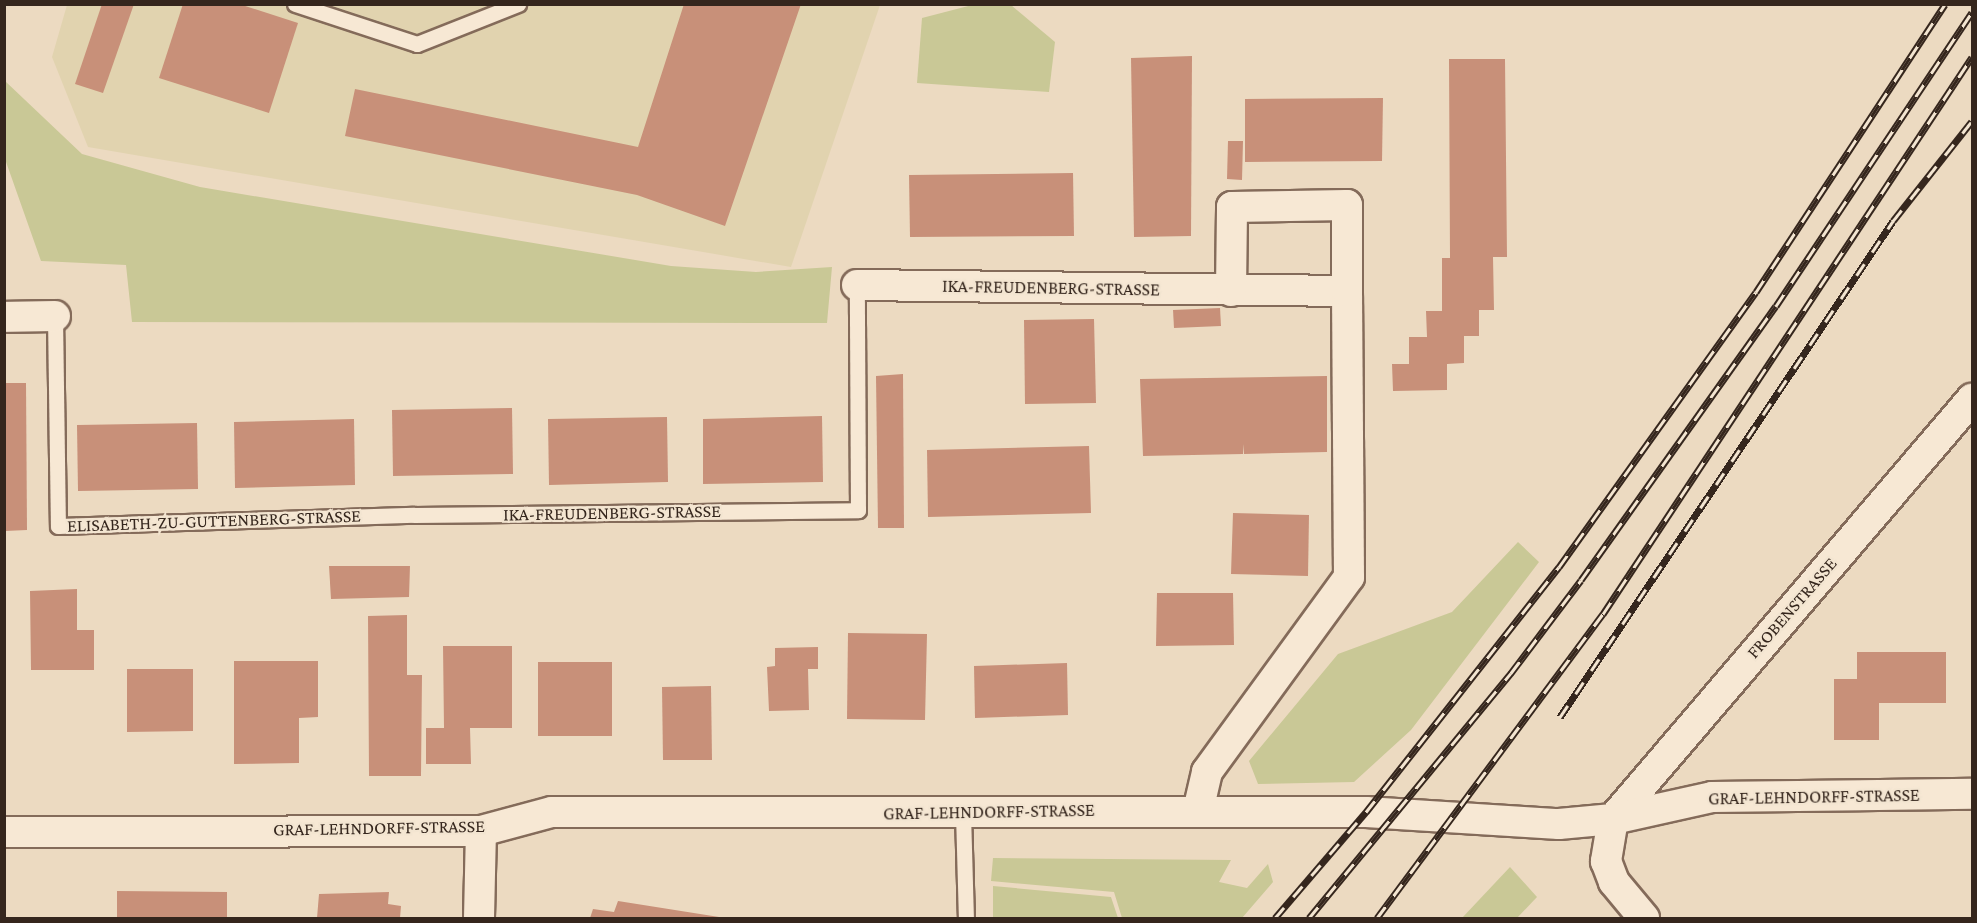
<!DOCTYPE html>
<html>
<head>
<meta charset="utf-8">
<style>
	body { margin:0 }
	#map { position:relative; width:1977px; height:923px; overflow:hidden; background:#ecdac1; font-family:"Crimson Pro",serif }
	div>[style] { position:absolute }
	.farmland>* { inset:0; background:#e1d3af }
	.green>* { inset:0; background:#c9c896 }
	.building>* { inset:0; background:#c89079 }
	.roads { filter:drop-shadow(2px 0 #846b5a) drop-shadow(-2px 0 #846b5a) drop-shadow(0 2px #846b5a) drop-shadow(0 -2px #846b5a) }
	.service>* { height:15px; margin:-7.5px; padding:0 7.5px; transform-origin:7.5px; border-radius:7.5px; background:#f7e8d4 }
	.minor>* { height:30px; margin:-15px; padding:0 15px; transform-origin:15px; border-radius:15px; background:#f7e8d4 }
	.rail>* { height:7px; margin-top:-3.5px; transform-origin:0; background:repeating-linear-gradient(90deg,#f3e5d1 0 14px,#35261d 0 28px); box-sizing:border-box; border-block:2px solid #35261d }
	span { translate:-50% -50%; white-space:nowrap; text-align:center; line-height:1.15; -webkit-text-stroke:4.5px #f3e5d1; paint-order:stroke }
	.street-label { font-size:18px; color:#35261d }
	.frame { position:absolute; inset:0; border:6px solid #35261d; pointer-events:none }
</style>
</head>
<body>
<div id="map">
	<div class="farmland">
		<i style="clip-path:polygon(67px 5px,880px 5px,791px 267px,88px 147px,52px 57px)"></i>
	</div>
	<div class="green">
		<i style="clip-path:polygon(976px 4px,1011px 5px,1055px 42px,1049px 92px,917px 83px,922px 18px)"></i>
		<i style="clip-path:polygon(5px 81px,82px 154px,200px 187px,671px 266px,756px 272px,832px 267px,827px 323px,132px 322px,126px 265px,41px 261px,5px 159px)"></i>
		<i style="clip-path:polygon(1518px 542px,1539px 562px,1411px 730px,1354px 782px,1258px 784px,1249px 761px,1338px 654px,1452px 612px)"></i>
		<i style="clip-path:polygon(993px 858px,1231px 860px,1219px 882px,1247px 888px,1268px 864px,1273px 882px,1242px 918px,1122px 918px,1114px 892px,991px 881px)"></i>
		<i style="clip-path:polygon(1510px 867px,1537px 897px,1517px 918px,1462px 918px)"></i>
		<i style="clip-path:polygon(993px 886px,1111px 897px,1118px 918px,993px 918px)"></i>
	</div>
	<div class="building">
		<i style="clip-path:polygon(102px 4px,134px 4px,103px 93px,75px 84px)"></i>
		<i style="clip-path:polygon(183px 4px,239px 4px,298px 23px,269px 113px,159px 78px)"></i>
		<i style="clip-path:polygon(684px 4px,801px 4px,725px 226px,637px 195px,345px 136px,355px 89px,638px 147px)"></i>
		<i style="clip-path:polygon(1192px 56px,1191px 236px,1134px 237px,1131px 58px)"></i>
		<i style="clip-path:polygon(1449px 59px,1505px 59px,1507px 257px,1493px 257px,1494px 310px,1479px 310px,1479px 336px,1464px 336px,1464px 363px,1447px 364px,1447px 390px,1393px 391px,1392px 364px,1409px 364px,1409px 337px,1427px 337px,1426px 311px,1442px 311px,1442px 258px,1450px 258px)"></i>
		<i style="clip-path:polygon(1383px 98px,1382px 161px,1245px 162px,1245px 99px)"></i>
		<i style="clip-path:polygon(1228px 141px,1243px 141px,1242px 180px,1227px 179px)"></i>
		<i style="clip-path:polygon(1073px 173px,1074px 236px,910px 237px,909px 175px)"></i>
		<i style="clip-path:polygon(1220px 308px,1221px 326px,1174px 328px,1173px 310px)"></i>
		<i style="clip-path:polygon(1094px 319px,1096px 403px,1025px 404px,1024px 320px)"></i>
		<i style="clip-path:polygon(903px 374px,904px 528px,878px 528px,876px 376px)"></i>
		<i style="clip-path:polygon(1327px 376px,1327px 452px,1244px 454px,1243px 444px,1243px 454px,1143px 456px,1140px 379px)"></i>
		<i style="clip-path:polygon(5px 383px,26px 383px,27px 530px,5px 531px)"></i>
		<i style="clip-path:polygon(512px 408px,513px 474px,393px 476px,392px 410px)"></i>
		<i style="clip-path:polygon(822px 416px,823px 482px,703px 484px,703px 419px)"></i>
		<i style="clip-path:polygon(667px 417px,668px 482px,549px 485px,548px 419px)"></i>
		<i style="clip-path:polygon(354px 419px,355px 485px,235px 488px,234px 422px)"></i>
		<i style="clip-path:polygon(197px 423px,198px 489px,78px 491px,77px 425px)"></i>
		<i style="clip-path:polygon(1089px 446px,1091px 513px,928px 517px,927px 450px)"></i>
		<i style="clip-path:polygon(1233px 513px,1309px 515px,1308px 576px,1231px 574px)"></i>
		<i style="clip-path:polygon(329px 566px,410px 566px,409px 597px,331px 599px)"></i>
		<i style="clip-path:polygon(77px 589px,77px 630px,94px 630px,94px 670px,31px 670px,30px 591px)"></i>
		<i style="clip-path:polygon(1157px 593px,1233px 593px,1234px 645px,1156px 646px)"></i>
		<i style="clip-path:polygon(407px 615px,407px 675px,422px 675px,421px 776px,369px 776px,368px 616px)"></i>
		<i style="clip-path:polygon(848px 633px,927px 634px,925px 720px,847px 719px)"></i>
		<i style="clip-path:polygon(443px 646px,512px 646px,512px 728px,470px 728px,471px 764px,426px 764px,426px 728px,444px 728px)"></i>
		<i style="clip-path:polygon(818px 647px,818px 669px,808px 669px,809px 710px,769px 711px,767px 667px,775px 666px,775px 648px)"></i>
		<i style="clip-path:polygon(1857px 652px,1946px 652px,1946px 703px,1879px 703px,1879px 740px,1834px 740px,1834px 679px,1857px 679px)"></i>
		<i style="clip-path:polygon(234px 661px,318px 661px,318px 717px,299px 718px,299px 763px,234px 764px)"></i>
		<i style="clip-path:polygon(538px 662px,612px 662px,612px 736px,538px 736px)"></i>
		<i style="clip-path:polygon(1067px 663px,1068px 715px,975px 718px,974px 666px)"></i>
		<i style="clip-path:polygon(127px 669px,193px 669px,193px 731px,127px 732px)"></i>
		<i style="clip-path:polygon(711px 686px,712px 760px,663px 760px,662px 687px)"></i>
		<i style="clip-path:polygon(117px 891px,227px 892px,227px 918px,117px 918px)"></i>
		<i style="clip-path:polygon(389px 892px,388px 904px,401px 906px,400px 918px,317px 918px,319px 894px)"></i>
		<i style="clip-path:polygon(618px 901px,719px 917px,719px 918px,590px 918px,593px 909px,614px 912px)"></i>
	</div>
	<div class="roads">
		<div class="service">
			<i style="left:295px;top:4px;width:128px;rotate:18.2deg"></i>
			<i style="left:417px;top:44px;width:109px;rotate:-21.6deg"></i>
			<i style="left:55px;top:316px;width:210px;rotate:89.2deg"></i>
			<i style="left:58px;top:526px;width:356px;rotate:-1.8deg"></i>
			<i style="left:414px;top:515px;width:444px;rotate:-0.6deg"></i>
			<i style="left:858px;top:510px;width:225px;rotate:-90.3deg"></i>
			<i style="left:963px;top:813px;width:105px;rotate:88.4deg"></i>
		</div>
		<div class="minor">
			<i style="left:857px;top:285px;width:490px;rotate:0.7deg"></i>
			<i style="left:1347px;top:291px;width:286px;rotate:89.6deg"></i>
			<i style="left:1349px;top:577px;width:241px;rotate:126.1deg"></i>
			<i style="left:1207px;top:772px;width:40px;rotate:103deg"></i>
			<i style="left:1231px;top:291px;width:84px;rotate:-89.3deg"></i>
			<i style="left:1232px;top:207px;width:115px;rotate:-1deg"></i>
			<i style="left:1347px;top:205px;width:86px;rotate:90deg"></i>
			<i style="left:4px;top:317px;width:51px;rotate:-1.1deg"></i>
			<i style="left:1613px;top:819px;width:553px;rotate:-49.48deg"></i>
			<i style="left:1613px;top:819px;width:43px;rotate:99.5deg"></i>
			<i style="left:1606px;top:861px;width:22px;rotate:69deg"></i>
			<i style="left:1614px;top:882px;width:47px;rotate:50.2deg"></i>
			<i style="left:4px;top:832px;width:477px;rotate:-0.1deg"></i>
			<i style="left:481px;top:831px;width:73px;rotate:-15deg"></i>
			<i style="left:552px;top:812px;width:814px"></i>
			<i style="left:1366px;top:812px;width:193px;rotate:3.6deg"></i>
			<i style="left:1559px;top:824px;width:54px;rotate:-5.3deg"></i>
			<i style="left:1613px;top:819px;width:101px;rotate:-12.5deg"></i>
			<i style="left:1712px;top:797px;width:260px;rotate:-0.7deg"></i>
			<i style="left:479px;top:918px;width:87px;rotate:-88.7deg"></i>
		</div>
	</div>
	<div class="rail">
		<i style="left:1560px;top:717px;width:597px;rotate:-56.12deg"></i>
		<i style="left:1893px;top:221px;width:127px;rotate:-51.7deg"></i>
		<i style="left:1275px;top:918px;width:140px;rotate:-49.4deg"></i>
		<i style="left:1366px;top:812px;width:312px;rotate:-51.8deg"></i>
		<i style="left:1559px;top:567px;width:338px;rotate:-54.4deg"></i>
		<i style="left:1756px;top:292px;width:344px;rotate:-56.7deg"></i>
		<i style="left:1309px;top:918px;width:318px;rotate:-50.5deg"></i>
		<i style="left:1511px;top:673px;width:116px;rotate:-53deg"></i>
		<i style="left:1581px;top:580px;width:336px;rotate:-54.6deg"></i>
		<i style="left:1776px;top:306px;width:353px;rotate:-56.3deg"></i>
		<i style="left:1377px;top:918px;width:379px;rotate:-53.4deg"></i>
		<i style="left:1603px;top:614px;width:668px;rotate:-56.48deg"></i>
	</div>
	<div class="street-label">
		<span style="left:1051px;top:288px;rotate:1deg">IKA-FREUDENBERG-STRASSE</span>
		<span style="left:612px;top:513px;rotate:-1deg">IKA-FREUDENBERG-STRASSE</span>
		<span style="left:214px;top:521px;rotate:-2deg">ELISABETH-ZU-GUTTENBERG-STRASSE</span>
		<span style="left:1792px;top:608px;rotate:-49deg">FROBENSTRASSE</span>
		<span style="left:1814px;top:797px;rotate:-1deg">GRAF-LEHNDORFF-STRASSE</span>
		<span style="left:989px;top:812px;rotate:-1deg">GRAF-LEHNDORFF-STRASSE</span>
		<span style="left:379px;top:828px;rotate:-1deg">GRAF-LEHNDORFF-STRASSE</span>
	</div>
	<div class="frame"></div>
</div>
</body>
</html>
